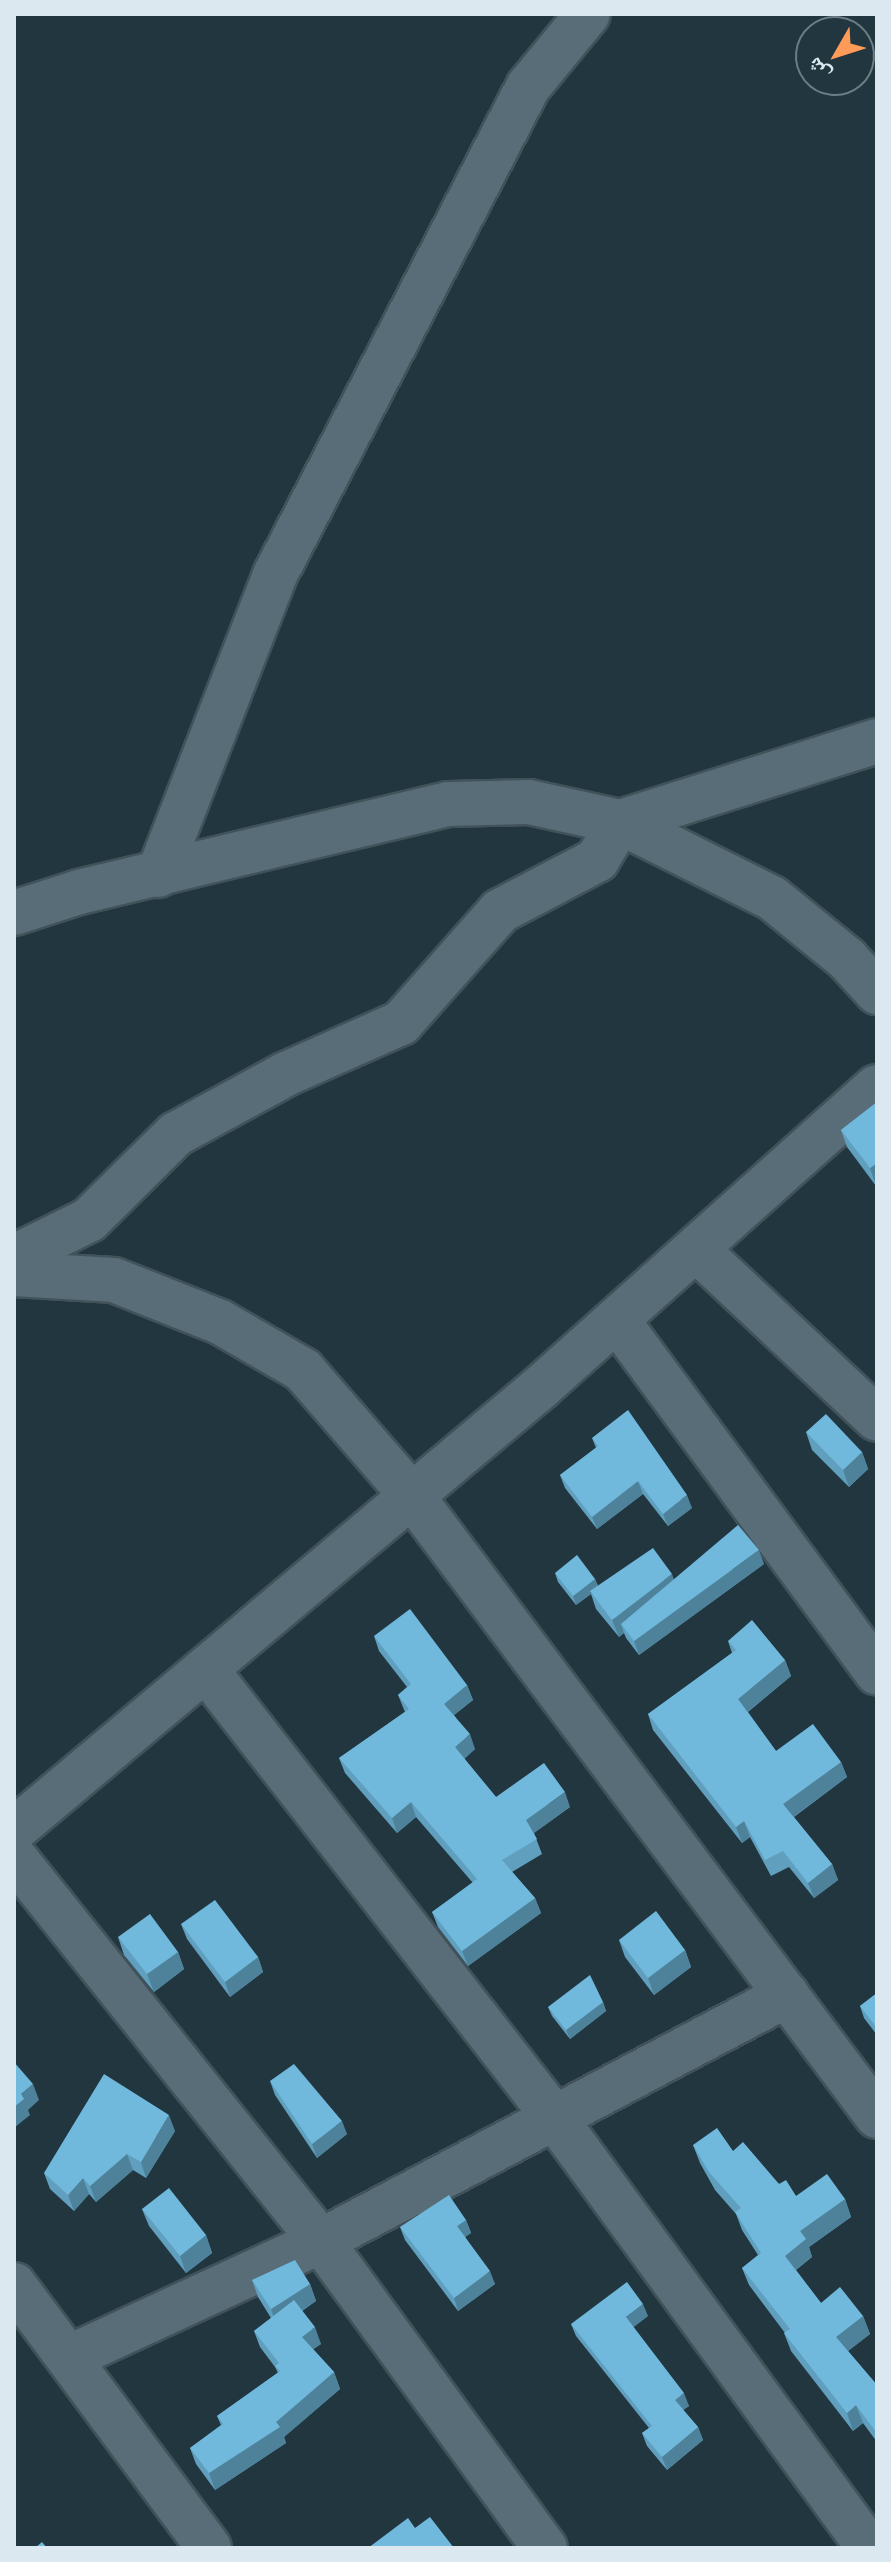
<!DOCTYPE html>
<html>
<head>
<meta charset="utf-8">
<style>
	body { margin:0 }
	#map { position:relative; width:891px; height:2562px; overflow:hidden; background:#223640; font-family:"PT Sans Narrow","Noto Naskh Arabic",sans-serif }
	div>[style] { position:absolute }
	.roads { filter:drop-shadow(2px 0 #41525a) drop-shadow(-2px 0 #41525a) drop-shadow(0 2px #41525a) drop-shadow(0 -2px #41525a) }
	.minor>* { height:44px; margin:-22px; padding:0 22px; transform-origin:22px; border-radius:22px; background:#586d78 }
	.wall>* { inset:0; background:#609fbd }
	.shaded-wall>* { inset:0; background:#4e829a }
	.building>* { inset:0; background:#70b9dc }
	span { translate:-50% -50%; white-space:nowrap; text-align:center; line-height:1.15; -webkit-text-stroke:8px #223640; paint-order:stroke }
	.frame { position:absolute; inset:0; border:16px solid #dce8ef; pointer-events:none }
	.north { position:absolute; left:795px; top:16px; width:80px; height:80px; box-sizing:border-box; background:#223640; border:2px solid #6c7d86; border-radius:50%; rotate:231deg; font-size:22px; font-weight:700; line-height:32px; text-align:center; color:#dce8ef }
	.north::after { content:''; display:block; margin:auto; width:28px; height:36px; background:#ff9b59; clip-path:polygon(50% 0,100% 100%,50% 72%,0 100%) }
</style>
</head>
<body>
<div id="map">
	<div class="roads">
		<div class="minor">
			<i style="left:158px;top:875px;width:324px;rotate:-68.7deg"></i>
			<i style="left:276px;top:573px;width:547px;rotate:-62.59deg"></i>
			<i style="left:528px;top:87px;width:94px;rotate:-50.6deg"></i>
			<i style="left:14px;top:913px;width:68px;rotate:-17.9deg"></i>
			<i style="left:79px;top:892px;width:380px;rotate:-13.4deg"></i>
			<i style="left:449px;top:804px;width:80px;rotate:-1.4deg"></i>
			<i style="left:529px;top:802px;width:93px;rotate:12.4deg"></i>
			<i style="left:620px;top:822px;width:170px;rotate:26.6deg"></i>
			<i style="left:772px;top:898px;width:97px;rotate:39.1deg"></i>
			<i style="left:847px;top:959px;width:45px;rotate:47.7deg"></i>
			<i style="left:696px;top:1249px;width:248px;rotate:43.2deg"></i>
			<i style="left:14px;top:1257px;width:84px;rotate:-26.3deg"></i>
			<i style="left:89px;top:1220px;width:122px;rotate:-44.7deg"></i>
			<i style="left:176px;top:1134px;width:125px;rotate:-28.6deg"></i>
			<i style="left:286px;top:1074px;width:126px;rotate:-23.9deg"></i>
			<i style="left:401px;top:1023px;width:149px;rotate:-48.5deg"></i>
			<i style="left:500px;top:911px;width:110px;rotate:-27.7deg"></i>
			<i style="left:597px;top:860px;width:44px;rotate:-58.8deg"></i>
			<i style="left:620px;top:822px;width:269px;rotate:-17.5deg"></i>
			<i style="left:14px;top:1274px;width:100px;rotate:3.4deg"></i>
			<i style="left:114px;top:1280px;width:114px;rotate:21.6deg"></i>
			<i style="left:220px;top:1322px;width:96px;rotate:30deg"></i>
			<i style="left:303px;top:1370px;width:167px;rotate:49.1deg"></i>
			<i style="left:412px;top:1496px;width:775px;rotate:53.13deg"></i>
			<i style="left:617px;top:1320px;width:438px;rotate:53.6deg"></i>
			<i style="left:208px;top:1672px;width:564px;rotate:52.13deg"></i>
			<i style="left:554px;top:2117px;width:534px;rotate:53.84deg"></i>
			<i style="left:14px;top:1830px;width:688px;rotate:-40.05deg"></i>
			<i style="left:541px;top:1387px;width:450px;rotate:-41.8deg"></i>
			<i style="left:14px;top:1857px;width:492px;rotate:51.4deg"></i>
			<i style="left:321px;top:2241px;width:380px;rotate:53.9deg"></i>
			<i style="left:14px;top:2285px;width:327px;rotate:53.4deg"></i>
			<i style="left:70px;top:2357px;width:277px;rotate:-24.8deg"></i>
			<i style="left:321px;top:2241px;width:527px;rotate:-27.83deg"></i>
		</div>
	</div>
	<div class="wall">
		<i style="clip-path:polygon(877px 1102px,876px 1186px,847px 1147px,841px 1130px)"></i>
		<i style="clip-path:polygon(806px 1432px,862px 1452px,868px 1469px,849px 1487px,812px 1450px)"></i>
		<i style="clip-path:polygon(592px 1438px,692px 1508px,668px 1526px,643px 1494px,597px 1529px,565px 1488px,560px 1475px,596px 1448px)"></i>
		<i style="clip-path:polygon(764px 1564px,639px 1655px,626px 1638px,624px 1633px,619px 1637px,596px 1609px,591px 1594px,576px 1605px,558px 1582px,555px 1573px,595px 1579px,598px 1586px,674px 1579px)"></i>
		<i style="clip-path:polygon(374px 1636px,467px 1685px,473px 1700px,454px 1715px,475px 1749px,464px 1759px,496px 1797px,570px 1807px,534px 1833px,542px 1854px,512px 1872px,535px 1898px,541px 1913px,468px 1966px,438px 1927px,432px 1912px,473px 1883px,416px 1817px,397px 1833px,345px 1773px,339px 1758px,405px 1712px,398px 1695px,407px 1687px,379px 1651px)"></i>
		<i style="clip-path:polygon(728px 1641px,785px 1660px,791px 1676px,748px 1712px,776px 1751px,841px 1762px,847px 1777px,794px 1817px,832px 1864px,838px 1880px,814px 1898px,789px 1867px,771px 1876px,750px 1837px,742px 1843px,653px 1730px,648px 1714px,732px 1653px)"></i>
		<i style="clip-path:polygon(181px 1924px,258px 1957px,263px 1972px,230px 1997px,187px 1939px)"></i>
		<i style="clip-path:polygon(118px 1937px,178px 1952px,184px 1969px,154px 1992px,124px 1955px)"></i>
		<i style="clip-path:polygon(619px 1940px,685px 1950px,691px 1967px,654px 1995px,625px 1957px)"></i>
		<i style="clip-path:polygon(877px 1993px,877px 2035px,864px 2018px,860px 2006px)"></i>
		<i style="clip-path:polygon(603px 2002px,606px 2011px,570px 2039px,552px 2016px,548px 2007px)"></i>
		<i style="clip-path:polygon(270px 2081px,347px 2134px,317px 2158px,275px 2095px)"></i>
		<i style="clip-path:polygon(175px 2131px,146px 2178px,133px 2170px,96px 2202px,89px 2194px,74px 2211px,50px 2189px,44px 2173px)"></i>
		<i style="clip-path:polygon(693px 2145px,733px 2151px,796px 2196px,845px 2199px,851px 2217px,809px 2247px,812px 2257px,796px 2270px,821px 2303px,863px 2316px,870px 2334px,848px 2351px,877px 2385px,877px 2442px,863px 2423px,853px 2431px,791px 2351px,784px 2333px,785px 2333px,749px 2285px,742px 2268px,758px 2255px,742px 2230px,736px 2214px,715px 2190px,700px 2163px)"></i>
		<i style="clip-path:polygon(142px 2209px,206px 2235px,212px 2253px,186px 2273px,149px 2226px)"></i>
		<i style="clip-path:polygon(466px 2220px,471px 2233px,465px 2237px,495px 2284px,458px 2311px,405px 2240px,400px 2227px)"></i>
		<i style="clip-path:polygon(252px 2280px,310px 2284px,316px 2301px,302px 2311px,321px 2344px,313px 2349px,334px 2372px,340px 2389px,284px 2437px,286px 2443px,215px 2490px,196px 2464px,190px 2448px,221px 2425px,217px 2416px,278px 2373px,275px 2367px,260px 2347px,254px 2331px,271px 2318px,258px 2297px)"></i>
		<i style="clip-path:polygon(648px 2316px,633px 2327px,689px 2406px,683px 2410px,698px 2427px,703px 2440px,667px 2470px,647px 2446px,642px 2433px,649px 2428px,576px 2336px,571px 2324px)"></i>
	</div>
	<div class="shaded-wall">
		<i style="clip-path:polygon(877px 1163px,877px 1185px,876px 1186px,870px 1168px)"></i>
		<i style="clip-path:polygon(862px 1452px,868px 1469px,849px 1487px,843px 1470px)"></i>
		<i style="clip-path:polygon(638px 1481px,643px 1494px,597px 1529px,592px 1517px)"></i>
		<i style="clip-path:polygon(687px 1495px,692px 1508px,668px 1526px,663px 1514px)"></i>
		<i style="clip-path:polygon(759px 1550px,764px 1564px,639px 1655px,634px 1641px)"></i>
		<i style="clip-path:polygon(672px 1574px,678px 1591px,621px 1624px,624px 1633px,619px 1637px,612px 1620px)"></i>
		<i style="clip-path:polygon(595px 1579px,599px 1588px,576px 1605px,573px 1596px)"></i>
		<i style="clip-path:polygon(785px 1660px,791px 1676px,744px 1715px,738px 1699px)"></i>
		<i style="clip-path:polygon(467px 1685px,473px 1700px,449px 1719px,444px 1704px)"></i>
		<i style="clip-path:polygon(470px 1734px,475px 1749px,461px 1762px,455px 1747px)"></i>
		<i style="clip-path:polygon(841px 1762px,847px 1777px,789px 1820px,783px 1804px)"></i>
		<i style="clip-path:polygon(565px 1792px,570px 1807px,531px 1835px,526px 1820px)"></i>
		<i style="clip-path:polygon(411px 1802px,416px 1817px,397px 1833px,392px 1818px)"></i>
		<i style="clip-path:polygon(744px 1821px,750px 1837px,742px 1843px,736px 1827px)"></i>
		<i style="clip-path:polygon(832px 1864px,838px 1880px,814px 1898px,808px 1883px)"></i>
		<i style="clip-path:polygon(535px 1898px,541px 1913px,468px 1966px,462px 1951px)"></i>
		<i style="clip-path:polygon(685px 1950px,691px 1967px,654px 1995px,648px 1978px)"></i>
		<i style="clip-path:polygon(178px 1952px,184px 1969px,154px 1992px,147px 1974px)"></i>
		<i style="clip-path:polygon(258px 1957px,263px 1972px,230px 1997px,225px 1982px)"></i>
		<i style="clip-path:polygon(603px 2002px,606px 2011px,570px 2039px,566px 2030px)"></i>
		<i style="clip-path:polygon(33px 2084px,39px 2100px,28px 2110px,30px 2115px,14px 2128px,14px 2107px,21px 2094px)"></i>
		<i style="clip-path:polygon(169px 2115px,175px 2131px,146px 2178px,141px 2162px)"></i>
		<i style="clip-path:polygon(342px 2121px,347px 2134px,317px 2158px,312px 2144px)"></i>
		<i style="clip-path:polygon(127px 2154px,133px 2170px,96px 2202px,90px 2186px)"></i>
		<i style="clip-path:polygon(83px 2178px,89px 2194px,74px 2211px,68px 2195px)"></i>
		<i style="clip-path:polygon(845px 2199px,851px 2217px,809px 2247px,812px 2257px,791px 2273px,785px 2256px,800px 2231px)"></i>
		<i style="clip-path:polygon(466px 2220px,471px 2233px,462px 2239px,457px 2226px)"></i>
		<i style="clip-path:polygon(206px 2235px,212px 2253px,186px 2273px,180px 2256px)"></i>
		<i style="clip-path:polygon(490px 2271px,495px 2284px,458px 2311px,454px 2298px)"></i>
		<i style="clip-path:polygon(310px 2284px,316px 2301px,277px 2326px,271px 2309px)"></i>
		<i style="clip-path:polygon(643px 2304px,648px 2316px,630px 2330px,626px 2317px)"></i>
		<i style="clip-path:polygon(863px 2316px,870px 2334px,843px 2355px,836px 2337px)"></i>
		<i style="clip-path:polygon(315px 2327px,321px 2344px,308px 2353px,302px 2337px)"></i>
		<i style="clip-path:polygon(334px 2372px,340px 2389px,284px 2437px,286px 2443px,215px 2490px,209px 2473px,276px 2422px)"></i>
		<i style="clip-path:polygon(684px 2393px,689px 2406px,680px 2412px,675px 2400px)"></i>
		<i style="clip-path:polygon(856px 2405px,863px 2423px,853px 2431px,847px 2413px)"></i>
		<i style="clip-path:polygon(698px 2427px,703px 2440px,667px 2470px,662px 2457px)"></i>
	</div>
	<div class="building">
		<i style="clip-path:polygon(877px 1102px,877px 1163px,870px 1168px,841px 1130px)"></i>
		<i style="clip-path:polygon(628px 1410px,687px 1495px,663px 1514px,638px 1481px,592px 1517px,560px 1475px,598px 1446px,592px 1438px)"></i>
		<i style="clip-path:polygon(826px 1414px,862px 1452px,843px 1470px,806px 1432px)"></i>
		<i style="clip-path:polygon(738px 1525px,759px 1550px,634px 1641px,621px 1624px)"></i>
		<i style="clip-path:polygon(653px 1548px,672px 1574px,612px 1620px,590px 1591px)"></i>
		<i style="clip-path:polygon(577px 1555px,595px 1579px,573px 1596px,555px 1573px)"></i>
		<i style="clip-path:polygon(410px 1609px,467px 1685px,444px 1704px,470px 1734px,455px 1747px,496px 1797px,544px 1763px,565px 1792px,526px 1820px,537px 1839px,502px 1860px,535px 1898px,462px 1951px,432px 1912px,477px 1879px,411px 1802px,392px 1818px,339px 1758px,409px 1709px,398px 1695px,411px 1684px,374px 1636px)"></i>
		<i style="clip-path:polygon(752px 1620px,785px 1660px,738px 1699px,776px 1751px,813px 1724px,841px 1762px,783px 1804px,832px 1864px,808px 1883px,783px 1851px,765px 1860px,744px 1821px,736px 1827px,648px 1714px,736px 1650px,728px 1641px)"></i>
		<i style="clip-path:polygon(215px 1900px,258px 1957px,225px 1982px,181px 1924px)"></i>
		<i style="clip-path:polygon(656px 1911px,685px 1950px,648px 1978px,619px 1940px)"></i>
		<i style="clip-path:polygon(150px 1914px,178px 1952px,147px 1974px,118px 1937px)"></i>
		<i style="clip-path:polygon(590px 1975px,603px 2002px,566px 2030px,548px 2007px)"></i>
		<i style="clip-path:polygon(877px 1993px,877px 2028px,860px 2006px)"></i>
		<i style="clip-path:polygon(14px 2062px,33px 2084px,21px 2094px,24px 2099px,14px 2107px)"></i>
		<i style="clip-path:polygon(294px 2064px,342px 2121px,312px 2144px,270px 2081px)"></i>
		<i style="clip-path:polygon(104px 2074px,169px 2115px,141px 2162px,127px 2154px,90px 2186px,83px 2178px,68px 2195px,44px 2173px)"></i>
		<i style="clip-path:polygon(717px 2128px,733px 2151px,743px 2142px,779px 2184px,786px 2180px,796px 2196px,827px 2174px,845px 2199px,800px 2231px,806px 2239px,785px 2256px,821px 2303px,840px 2287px,863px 2316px,836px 2337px,877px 2385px,876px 2432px,856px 2405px,847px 2413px,784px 2333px,790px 2329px,742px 2268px,761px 2253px,735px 2212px,741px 2208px,709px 2172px,693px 2145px)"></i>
		<i style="clip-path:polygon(169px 2188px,206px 2235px,180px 2256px,142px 2209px)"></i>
		<i style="clip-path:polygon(449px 2195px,466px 2220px,457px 2226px,490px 2271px,454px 2298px,400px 2227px)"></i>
		<i style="clip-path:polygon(295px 2260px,310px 2284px,271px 2309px,252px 2280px)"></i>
		<i style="clip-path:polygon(627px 2282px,643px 2304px,626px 2317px,684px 2393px,675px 2400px,698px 2427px,662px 2457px,642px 2433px,652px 2426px,571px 2324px)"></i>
		<i style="clip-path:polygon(294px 2300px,315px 2327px,302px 2337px,334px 2372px,276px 2422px,280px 2427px,209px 2473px,190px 2448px,223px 2424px,217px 2416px,280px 2371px,275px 2366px,279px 2363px,254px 2331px)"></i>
		<i style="clip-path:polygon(430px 2517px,454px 2548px,368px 2548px,408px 2518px,415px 2528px)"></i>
		<i style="clip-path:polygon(42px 2542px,47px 2548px,35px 2548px)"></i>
	</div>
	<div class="frame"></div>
	<div class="north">ش</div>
</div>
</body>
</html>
